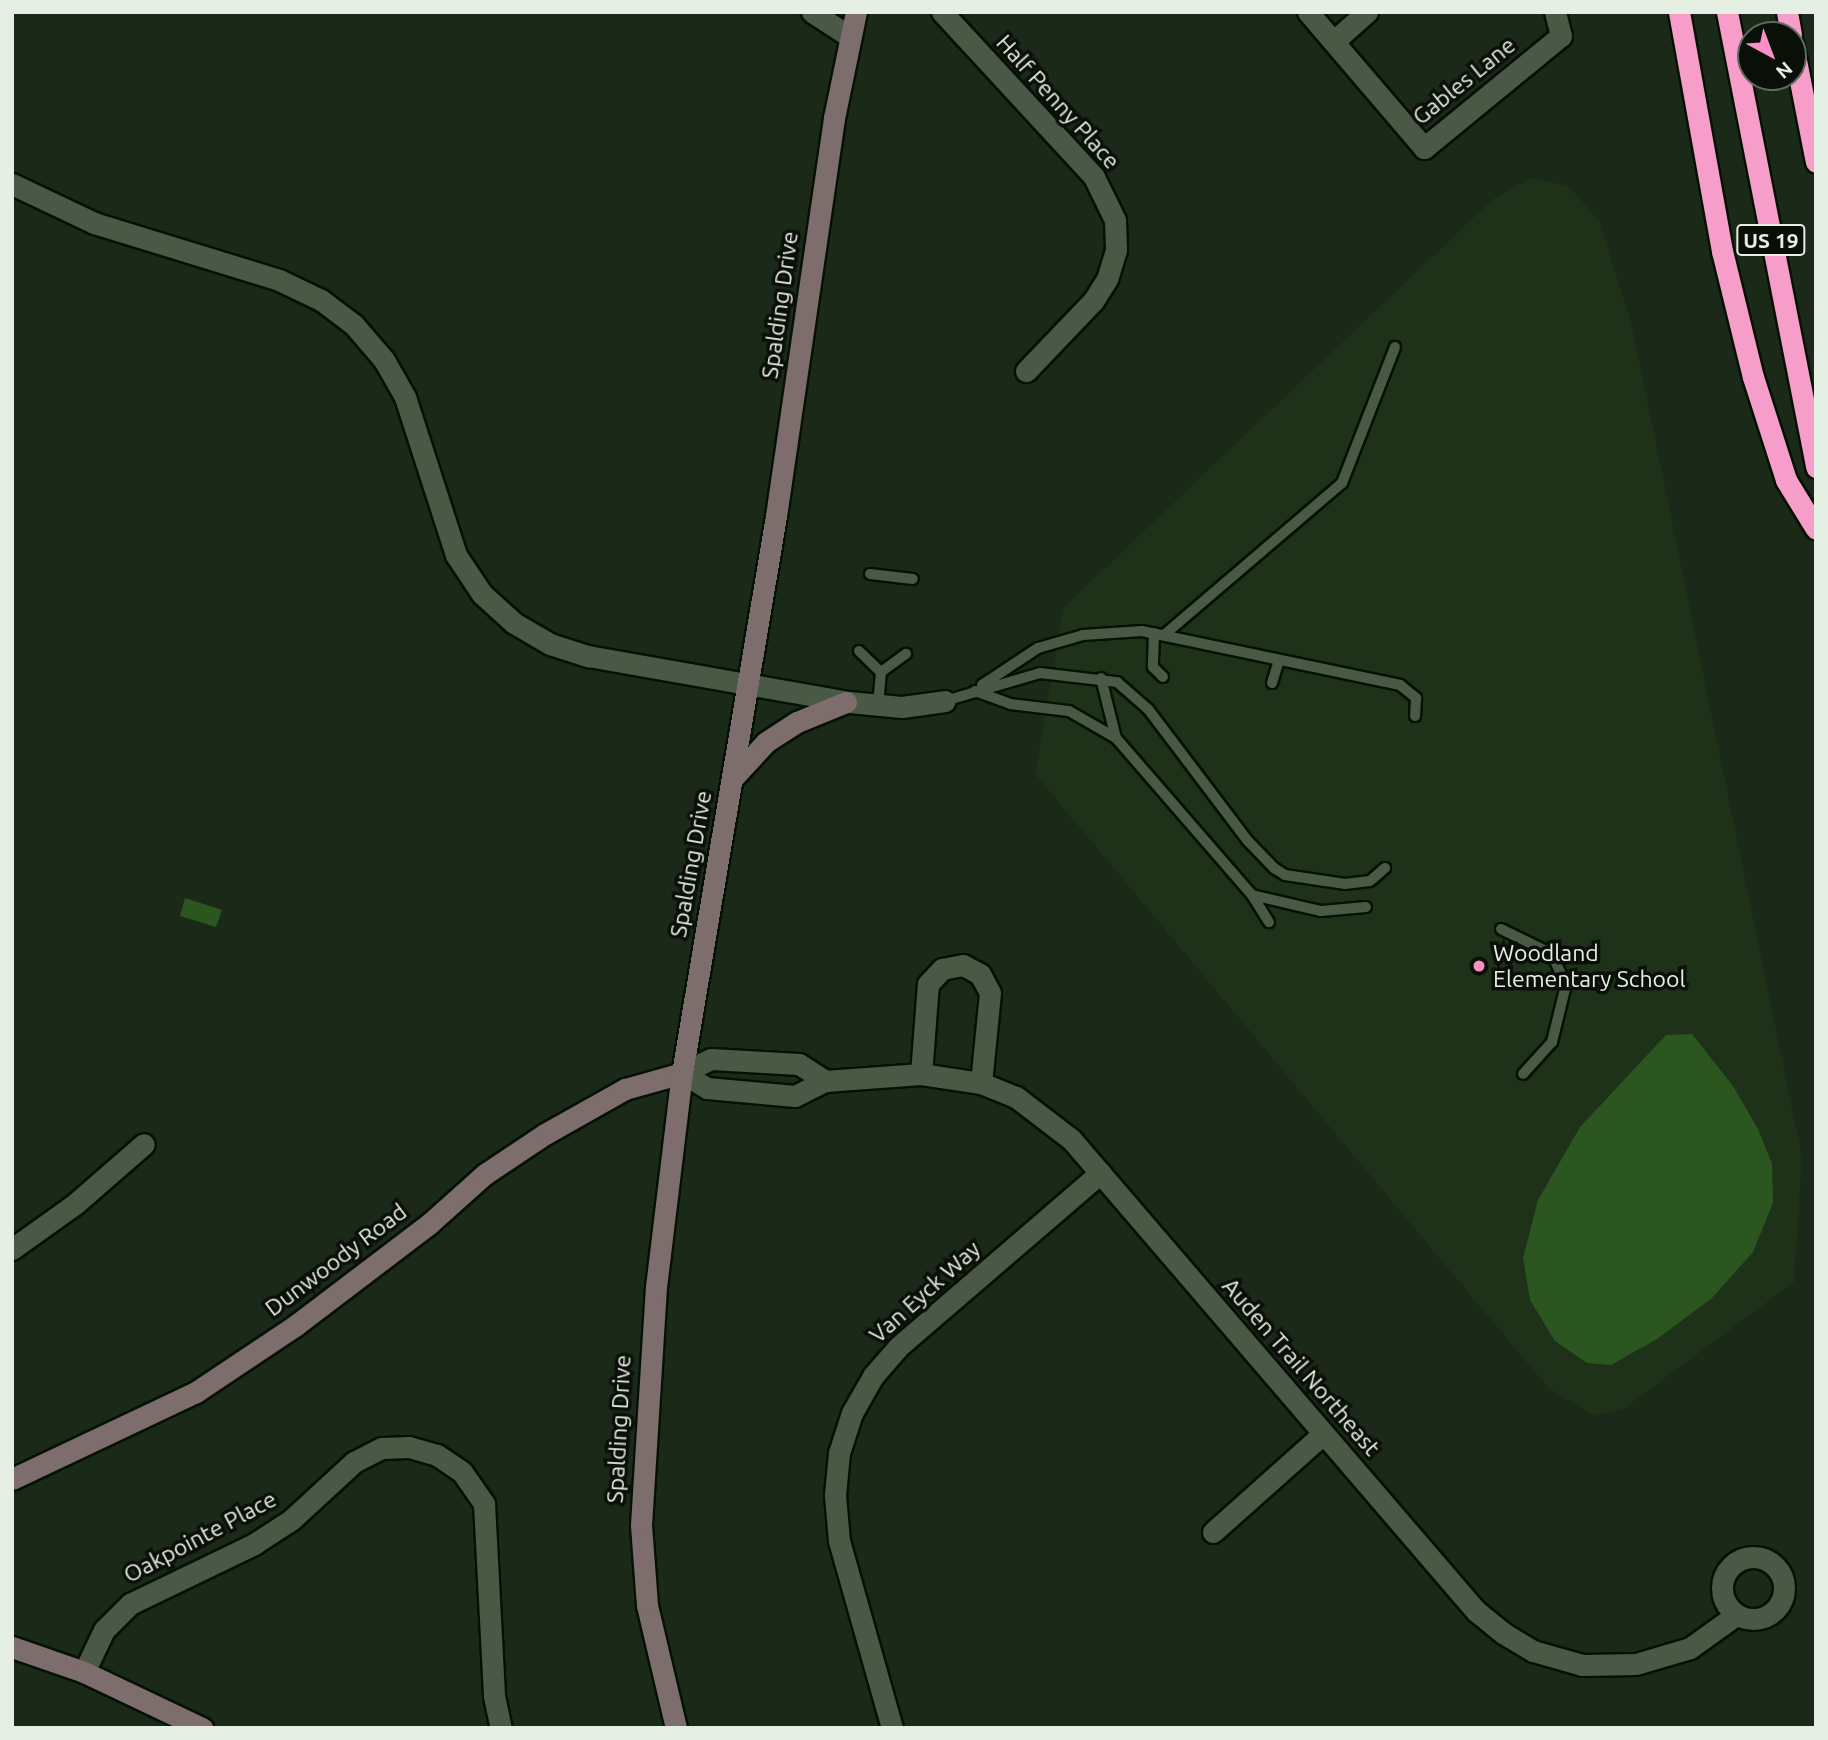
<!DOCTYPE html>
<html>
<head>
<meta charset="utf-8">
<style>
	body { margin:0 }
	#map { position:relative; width:1828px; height:1740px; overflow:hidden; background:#1b2a18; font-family:Ubuntu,sans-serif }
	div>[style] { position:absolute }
	.built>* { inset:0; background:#1e3119 }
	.green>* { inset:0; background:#2b5620 }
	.roads { filter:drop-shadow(2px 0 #051203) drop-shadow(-2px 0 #051203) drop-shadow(0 2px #051203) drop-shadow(0 -2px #051203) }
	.lane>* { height:10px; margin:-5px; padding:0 5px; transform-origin:5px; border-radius:5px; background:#495945 }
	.street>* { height:21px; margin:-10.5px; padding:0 10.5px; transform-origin:10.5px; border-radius:10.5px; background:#495945 }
	.street>.ring { margin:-10.5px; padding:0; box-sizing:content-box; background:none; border:21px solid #495945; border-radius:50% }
	.secondary>* { height:21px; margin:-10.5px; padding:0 10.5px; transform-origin:10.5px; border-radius:10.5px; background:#7d6d6d }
	.highway>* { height:21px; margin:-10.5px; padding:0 10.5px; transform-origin:10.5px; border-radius:10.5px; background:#f69dc9 }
	.dots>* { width:19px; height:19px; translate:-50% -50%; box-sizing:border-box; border:4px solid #0a1008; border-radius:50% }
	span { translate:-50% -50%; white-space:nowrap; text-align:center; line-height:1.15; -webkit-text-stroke:7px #0a1008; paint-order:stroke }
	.shield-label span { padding:2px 5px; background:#0a1008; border:2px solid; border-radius:5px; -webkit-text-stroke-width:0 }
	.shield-label { font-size:21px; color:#e6efe3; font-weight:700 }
	.street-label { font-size:23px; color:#e6efe3 }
	.poi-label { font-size:23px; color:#e6efe3 }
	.left { translate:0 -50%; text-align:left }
	.frame { position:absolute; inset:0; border:14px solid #e6efe3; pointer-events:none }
	.north { position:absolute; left:1737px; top:21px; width:70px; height:70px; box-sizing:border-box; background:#0a1008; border:2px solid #626960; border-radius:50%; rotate:139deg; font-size:19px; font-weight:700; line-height:28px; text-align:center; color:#e6efe3 }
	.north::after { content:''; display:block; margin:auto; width:24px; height:32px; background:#fa8fc6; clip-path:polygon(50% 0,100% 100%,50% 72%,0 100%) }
</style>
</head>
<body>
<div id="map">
	<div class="built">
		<i style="clip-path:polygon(1531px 178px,1569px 186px,1599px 221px,1632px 326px,1802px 1157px,1794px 1282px,1622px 1410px,1593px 1415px,1548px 1388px,1035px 774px,1063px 608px,1493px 199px)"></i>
	</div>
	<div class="green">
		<i style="clip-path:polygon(185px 898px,222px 910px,216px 927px,180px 916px)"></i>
		<i style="clip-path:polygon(1692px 1034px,1733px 1086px,1758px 1129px,1772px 1164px,1773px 1203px,1753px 1252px,1712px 1298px,1657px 1339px,1611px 1365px,1587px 1363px,1555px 1341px,1530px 1300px,1523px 1258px,1538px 1200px,1580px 1127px,1666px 1035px)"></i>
	</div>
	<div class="roads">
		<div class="lane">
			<i style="left:870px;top:574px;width:43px;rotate:6.6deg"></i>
			<i style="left:1154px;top:633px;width:34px;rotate:92deg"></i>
			<i style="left:1153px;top:667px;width:14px;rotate:45deg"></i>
			<i style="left:1164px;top:635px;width:234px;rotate:-40.5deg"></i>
			<i style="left:1342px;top:483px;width:146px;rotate:-68.7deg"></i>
			<i style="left:859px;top:651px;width:30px;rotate:44deg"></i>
			<i style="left:1101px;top:678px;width:62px;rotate:76deg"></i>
			<i style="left:1272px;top:683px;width:24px;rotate:-73deg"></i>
			<i style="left:982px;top:685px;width:67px;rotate:-33.5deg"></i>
			<i style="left:1038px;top:648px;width:47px;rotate:-16.1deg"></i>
			<i style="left:1083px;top:635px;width:59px;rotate:-3.9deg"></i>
			<i style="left:1142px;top:631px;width:264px;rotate:11.8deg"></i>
			<i style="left:1400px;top:685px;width:21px;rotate:39deg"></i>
			<i style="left:1416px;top:698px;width:18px;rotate:93deg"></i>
			<i style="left:975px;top:691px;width:37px;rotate:20deg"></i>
			<i style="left:1010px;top:704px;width:59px;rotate:6.8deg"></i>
			<i style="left:1069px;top:711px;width:54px;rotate:29.9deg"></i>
			<i style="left:1116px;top:738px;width:208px;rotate:49.1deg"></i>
			<i style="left:1252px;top:895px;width:32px;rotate:58deg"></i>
			<i style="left:945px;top:701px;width:99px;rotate:-16.4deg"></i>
			<i style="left:1040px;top:673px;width:78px;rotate:6.7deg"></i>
			<i style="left:1117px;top:682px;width:41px;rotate:41.1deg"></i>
			<i style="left:1148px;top:709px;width:164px;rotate:52.9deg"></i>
			<i style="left:1247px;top:840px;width:39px;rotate:46deg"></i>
			<i style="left:1274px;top:868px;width:13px;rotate:32deg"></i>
			<i style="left:1285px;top:875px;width:61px;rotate:8.5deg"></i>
			<i style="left:1345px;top:884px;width:25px;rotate:-7deg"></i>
			<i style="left:1370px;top:881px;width:20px;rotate:-41deg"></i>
			<i style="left:878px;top:706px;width:34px;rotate:-85deg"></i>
			<i style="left:881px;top:672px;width:31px;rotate:-36deg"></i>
			<i style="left:1252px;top:895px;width:71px;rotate:13.1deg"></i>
			<i style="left:1321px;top:911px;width:45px;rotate:-5.1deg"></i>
			<i style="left:1501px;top:929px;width:57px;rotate:26.1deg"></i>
			<i style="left:1552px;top:954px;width:34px;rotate:66deg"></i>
			<i style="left:1566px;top:985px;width:59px;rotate:103.8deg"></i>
			<i style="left:1552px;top:1042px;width:43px;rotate:132.2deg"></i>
		</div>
		<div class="street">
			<i style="left:812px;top:12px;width:44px;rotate:33deg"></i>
			<i style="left:942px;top:12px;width:224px;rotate:47.3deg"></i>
			<i style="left:1094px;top:177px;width:48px;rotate:64deg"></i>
			<i style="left:1115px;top:220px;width:30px;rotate:88deg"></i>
			<i style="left:1116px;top:250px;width:30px;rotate:107deg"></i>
			<i style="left:1107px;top:279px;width:26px;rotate:122deg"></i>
			<i style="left:1093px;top:301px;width:97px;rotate:133.7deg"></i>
			<i style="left:1308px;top:12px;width:179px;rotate:49.5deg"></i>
			<i style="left:1424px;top:148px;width:177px;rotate:-39.3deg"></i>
			<i style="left:1561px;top:36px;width:25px;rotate:-104deg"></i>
			<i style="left:1334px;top:41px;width:44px;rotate:-41.3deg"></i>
			<i style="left:12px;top:184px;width:91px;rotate:25.4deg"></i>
			<i style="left:94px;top:223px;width:194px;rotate:17.1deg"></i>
			<i style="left:279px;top:280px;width:47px;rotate:25.5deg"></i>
			<i style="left:321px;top:300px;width:41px;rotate:37.1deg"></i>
			<i style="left:354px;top:325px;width:46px;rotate:49.4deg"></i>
			<i style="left:384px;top:360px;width:43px;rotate:60.4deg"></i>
			<i style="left:405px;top:397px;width:166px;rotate:72.1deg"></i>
			<i style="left:456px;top:555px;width:47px;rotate:56.3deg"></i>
			<i style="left:482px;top:594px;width:43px;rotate:42.2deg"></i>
			<i style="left:514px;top:623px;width:42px;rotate:30.3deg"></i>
			<i style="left:550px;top:644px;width:40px;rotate:18deg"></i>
			<i style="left:588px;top:656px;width:265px;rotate:10deg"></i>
			<i style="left:849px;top:702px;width:53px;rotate:5.4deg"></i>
			<i style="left:902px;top:707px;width:43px;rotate:-7.9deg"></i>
			<i style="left:682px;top:1073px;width:29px;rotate:31deg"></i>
			<i style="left:707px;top:1088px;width:88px;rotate:5.2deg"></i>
			<i style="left:795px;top:1096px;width:34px;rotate:-27deg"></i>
			<i style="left:825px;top:1081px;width:96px;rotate:-4.2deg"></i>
			<i style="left:921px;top:1074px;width:61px;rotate:8.5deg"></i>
			<i style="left:981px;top:1083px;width:38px;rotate:22deg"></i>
			<i style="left:1016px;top:1097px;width:69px;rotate:37.4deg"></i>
			<i style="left:1071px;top:1139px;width:622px;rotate:49.37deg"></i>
			<i style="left:1476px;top:1611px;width:35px;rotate:39deg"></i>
			<i style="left:1503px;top:1633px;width:35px;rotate:31deg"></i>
			<i style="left:1533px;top:1651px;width:51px;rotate:15.9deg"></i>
			<i style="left:1582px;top:1665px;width:54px;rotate:-1.1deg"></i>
			<i style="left:1636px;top:1664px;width:56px;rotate:-16.5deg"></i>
			<i style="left:1690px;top:1648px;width:57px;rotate:-35.7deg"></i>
			<i style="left:682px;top:1073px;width:32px;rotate:-26deg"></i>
			<i style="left:711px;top:1059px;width:88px;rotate:3.3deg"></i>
			<i style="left:799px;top:1064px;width:31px;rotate:33deg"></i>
			<i style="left:921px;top:1074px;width:90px;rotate:-85.6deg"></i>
			<i style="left:928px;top:984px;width:21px;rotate:-47deg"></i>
			<i style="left:942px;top:969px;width:21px;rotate:-11deg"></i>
			<i style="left:963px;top:965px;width:19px;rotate:28deg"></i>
			<i style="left:980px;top:974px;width:21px;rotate:62deg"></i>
			<i style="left:990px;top:993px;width:90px;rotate:95.7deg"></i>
			<i style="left:12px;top:1249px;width:77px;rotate:-35.5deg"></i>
			<i style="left:75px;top:1204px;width:91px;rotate:-41deg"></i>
			<i style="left:1213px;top:1532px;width:147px;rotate:-41.7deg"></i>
			<i class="ring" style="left:1722px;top:1557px;width:41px;height:41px"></i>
			<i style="left:84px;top:1672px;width:47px;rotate:-64.5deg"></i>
			<i style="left:104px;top:1630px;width:37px;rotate:-45deg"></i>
			<i style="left:130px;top:1604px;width:138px;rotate:-25.8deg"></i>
			<i style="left:254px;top:1544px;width:44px;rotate:-33deg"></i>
			<i style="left:291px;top:1520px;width:86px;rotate:-42.6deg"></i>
			<i style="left:354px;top:1462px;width:31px;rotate:-27deg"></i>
			<i style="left:382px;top:1448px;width:27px;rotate:-2deg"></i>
			<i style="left:409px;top:1447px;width:29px;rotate:16deg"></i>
			<i style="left:437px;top:1455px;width:30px;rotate:34deg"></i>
			<i style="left:462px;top:1472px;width:39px;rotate:55deg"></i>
			<i style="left:484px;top:1504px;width:192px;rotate:87deg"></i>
			<i style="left:494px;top:1696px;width:33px;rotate:78deg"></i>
			<i style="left:892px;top:1728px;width:194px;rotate:-105.8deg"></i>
			<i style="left:839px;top:1541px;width:46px;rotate:-95deg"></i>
			<i style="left:835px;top:1495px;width:42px;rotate:-84.6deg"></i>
			<i style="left:839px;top:1453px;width:42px;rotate:-72deg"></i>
			<i style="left:852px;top:1413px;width:43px;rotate:-60.4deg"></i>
			<i style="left:873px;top:1376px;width:38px;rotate:-49deg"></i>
			<i style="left:898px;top:1347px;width:267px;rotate:-40.7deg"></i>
		</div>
		<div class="secondary">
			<i style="left:732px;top:779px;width:50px;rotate:-47.4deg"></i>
			<i style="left:766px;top:742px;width:37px;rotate:-33deg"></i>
			<i style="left:797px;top:722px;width:53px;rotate:-22.2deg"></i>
			<i style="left:12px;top:1479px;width:204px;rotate:-25.3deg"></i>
			<i style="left:196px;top:1392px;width:120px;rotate:-33.8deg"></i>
			<i style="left:296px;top:1325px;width:167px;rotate:-37.2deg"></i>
			<i style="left:429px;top:1224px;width:75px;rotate:-41.8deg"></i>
			<i style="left:485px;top:1174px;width:72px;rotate:-33.7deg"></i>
			<i style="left:545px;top:1134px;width:92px;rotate:-29.4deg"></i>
			<i style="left:625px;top:1089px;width:59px;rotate:-15.7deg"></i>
			<i style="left:12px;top:1647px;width:76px;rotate:19.1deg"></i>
			<i style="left:84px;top:1672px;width:131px;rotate:25.4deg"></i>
			<i style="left:676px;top:1728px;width:126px;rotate:-103.3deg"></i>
			<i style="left:647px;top:1605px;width:80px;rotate:-94.3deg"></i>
			<i style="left:641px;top:1525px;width:238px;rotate:-86.4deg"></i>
			<i style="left:656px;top:1287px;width:216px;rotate:-83.1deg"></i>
			<i style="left:682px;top:1073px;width:565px;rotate:-80.42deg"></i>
			<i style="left:776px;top:516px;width:402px;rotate:-81.7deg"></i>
			<i style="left:834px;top:118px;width:108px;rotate:-78.3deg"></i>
		</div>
		<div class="highway">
			<i style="left:1679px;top:12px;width:243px;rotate:79.8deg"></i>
			<i style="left:1722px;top:251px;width:130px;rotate:76.2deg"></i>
			<i style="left:1753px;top:377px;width:108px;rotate:72.2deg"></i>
			<i style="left:1786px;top:480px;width:57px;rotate:58.5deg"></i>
			<i style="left:1727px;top:12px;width:464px;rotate:78.9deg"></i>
			<i style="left:1787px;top:12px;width:23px;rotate:80deg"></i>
			<i style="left:1793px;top:45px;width:119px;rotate:78.9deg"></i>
		</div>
	</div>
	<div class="dots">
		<i style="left:1479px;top:966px;background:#fa8fc6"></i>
	</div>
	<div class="shield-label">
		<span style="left:1771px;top:240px">US 19</span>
	</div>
	<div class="street-label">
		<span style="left:1464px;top:81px;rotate:-39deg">Gables Lane</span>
		<span style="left:1058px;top:102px;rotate:48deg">Half Penny Place</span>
		<span style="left:780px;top:305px;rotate:-82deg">Spalding Drive</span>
		<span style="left:691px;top:864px;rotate:-80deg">Spalding Drive</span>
		<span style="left:336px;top:1260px;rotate:-37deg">Dunwoody Road</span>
		<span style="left:925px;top:1292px;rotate:-42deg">Van Eyck Way</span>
		<span style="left:1301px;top:1367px;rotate:49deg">Auden Trail Northeast</span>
		<span style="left:619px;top:1429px;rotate:-87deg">Spalding Drive</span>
		<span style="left:200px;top:1537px;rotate:-28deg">Oakpointe Place</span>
	</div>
	<div class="poi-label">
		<span class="left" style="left:1493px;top:966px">Woodland<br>Elementary School</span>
	</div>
	<div class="frame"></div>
	<div class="north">N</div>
</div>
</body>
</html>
